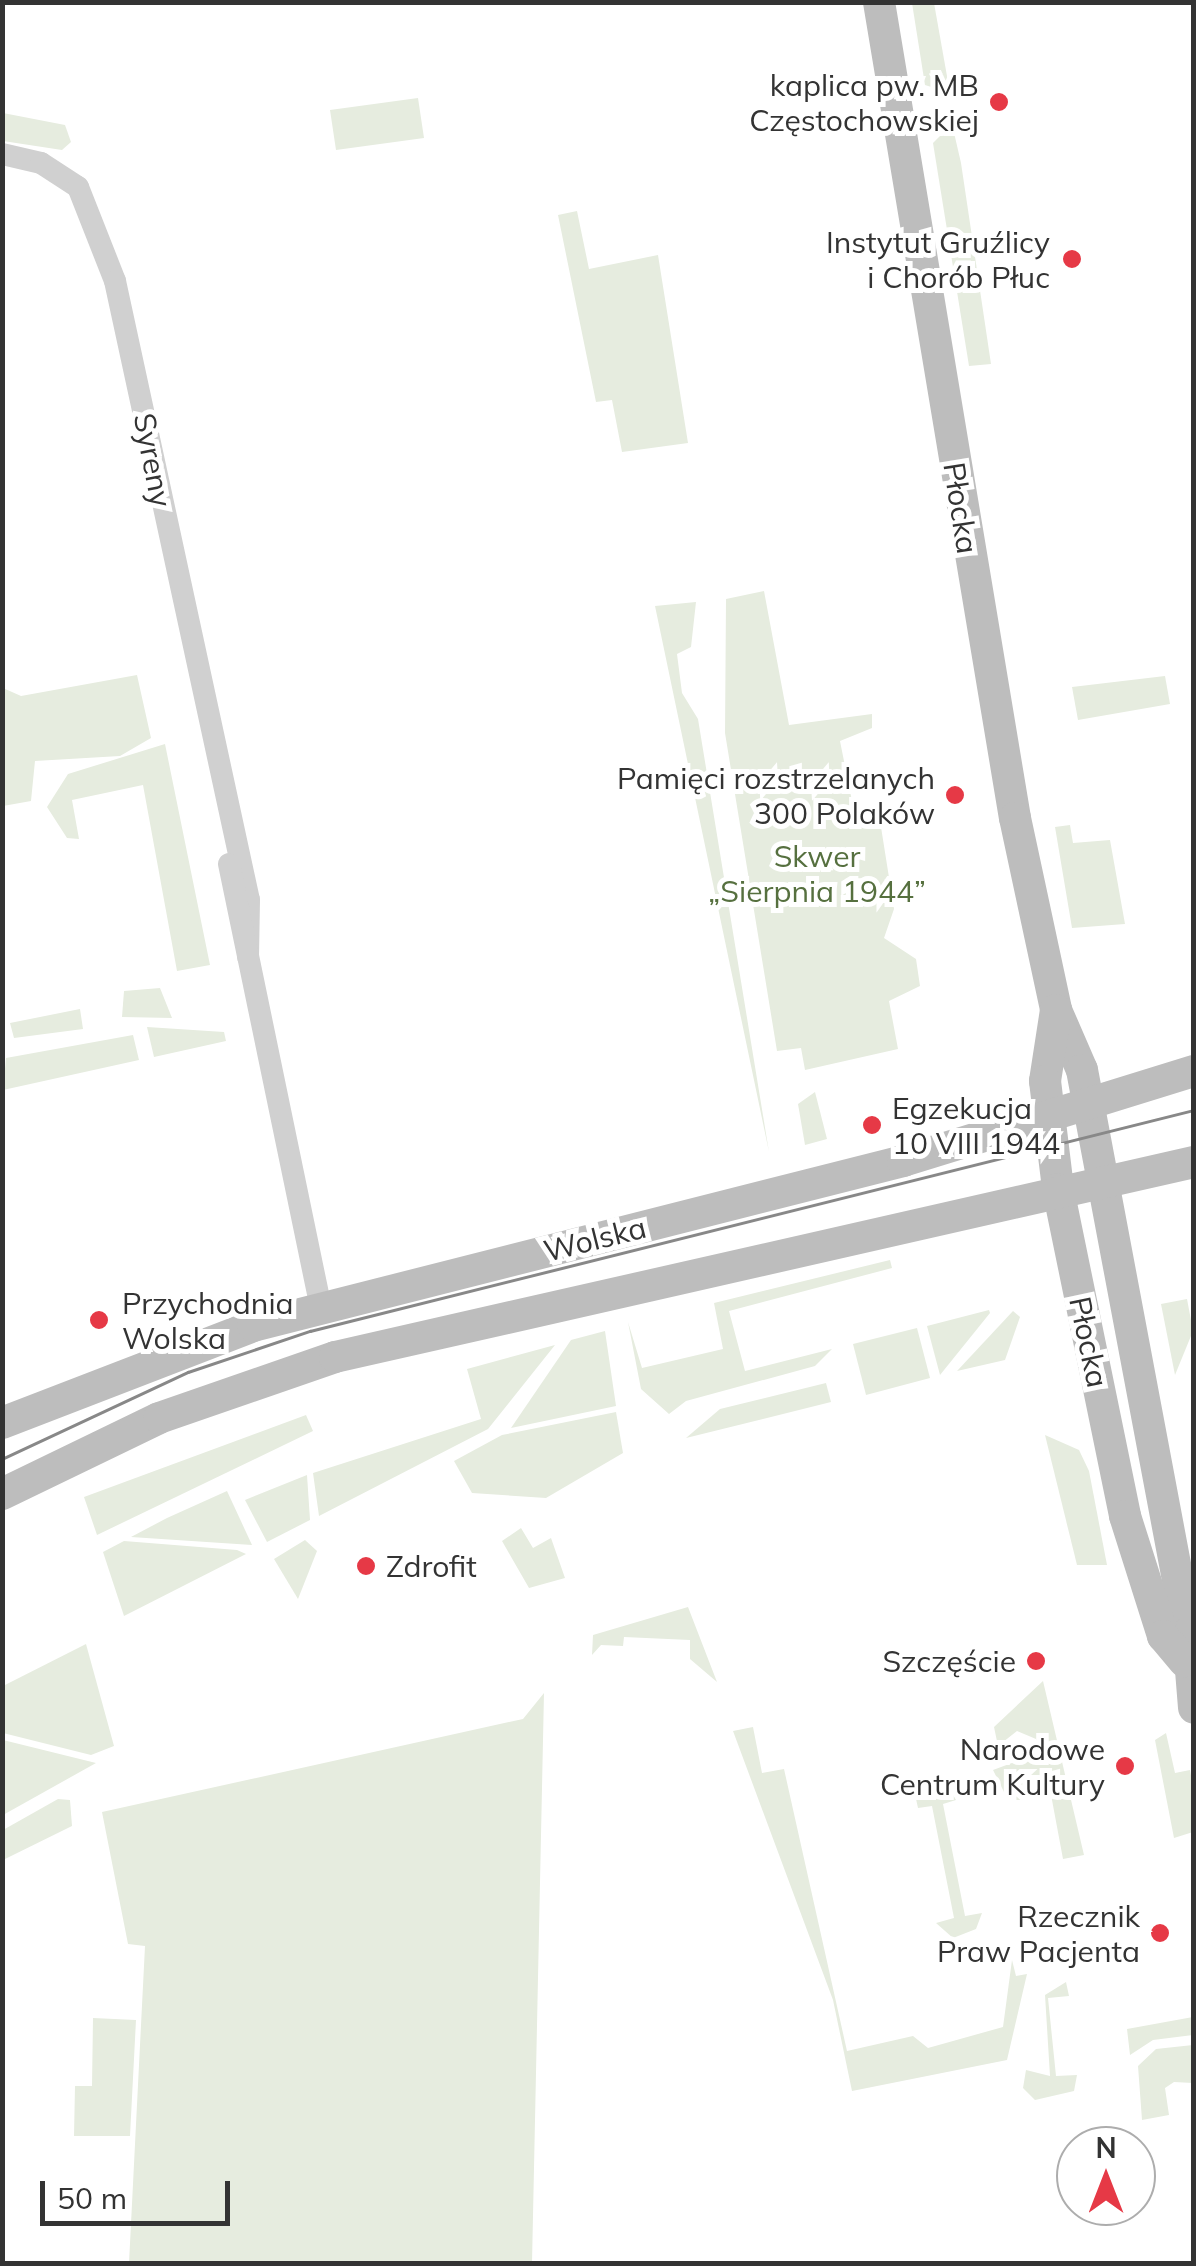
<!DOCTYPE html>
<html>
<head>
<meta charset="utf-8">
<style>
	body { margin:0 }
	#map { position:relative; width:1196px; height:2266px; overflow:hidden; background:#fff; font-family:Mulish,sans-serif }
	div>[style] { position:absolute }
	.green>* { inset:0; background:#e6ecdf }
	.street>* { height:22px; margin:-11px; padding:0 11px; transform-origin:11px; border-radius:11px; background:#d0d0d0 }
	.secondary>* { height:32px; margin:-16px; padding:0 16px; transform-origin:16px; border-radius:16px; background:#bdbdbd }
	.tram>* { height:2.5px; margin:-1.25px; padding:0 1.25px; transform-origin:1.25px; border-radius:1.25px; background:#888 }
	.dots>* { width:28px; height:28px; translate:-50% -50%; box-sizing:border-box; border:5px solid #fff; border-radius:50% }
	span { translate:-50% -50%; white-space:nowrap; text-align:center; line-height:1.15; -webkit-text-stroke:10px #fff; paint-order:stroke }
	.poi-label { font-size:30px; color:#333 }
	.right { translate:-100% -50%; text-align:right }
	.left { translate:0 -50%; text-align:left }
	.street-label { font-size:30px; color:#333 }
	.park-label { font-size:30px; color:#56703f }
	.frame { position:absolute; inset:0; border:5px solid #333; pointer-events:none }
	.north { position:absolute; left:1056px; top:2126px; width:100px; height:100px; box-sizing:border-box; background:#fff; border:2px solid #adadad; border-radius:50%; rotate:0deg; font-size:28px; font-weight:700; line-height:40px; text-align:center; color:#333 }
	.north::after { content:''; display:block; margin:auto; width:35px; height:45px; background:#e63946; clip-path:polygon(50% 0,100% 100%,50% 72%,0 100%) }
	.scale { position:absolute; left:40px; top:2181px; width:190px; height:45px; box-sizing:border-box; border:5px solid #333; border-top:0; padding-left:12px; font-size:30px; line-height:35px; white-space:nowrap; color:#333; -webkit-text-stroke:8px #fff; paint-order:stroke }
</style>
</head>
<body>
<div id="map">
	<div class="green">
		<i style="clip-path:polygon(912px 3px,934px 3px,950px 93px,925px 85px)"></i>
		<i style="clip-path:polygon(418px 98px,424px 138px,336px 150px,330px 110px)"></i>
		<i style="clip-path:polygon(3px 113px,65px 125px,71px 142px,62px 150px,3px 141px)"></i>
		<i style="clip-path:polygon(952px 124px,961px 163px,991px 364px,969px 366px,933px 143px)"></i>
		<i style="clip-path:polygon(577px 211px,589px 269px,658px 255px,688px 443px,622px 452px,612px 400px,596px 402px,558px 215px)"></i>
		<i style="clip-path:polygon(764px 591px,789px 725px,872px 714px,872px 728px,840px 741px,852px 801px,881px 827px,894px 909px,884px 938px,916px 959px,920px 986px,889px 1001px,898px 1049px,805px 1070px,801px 1048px,777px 1051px,725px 733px,726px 599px)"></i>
		<i style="clip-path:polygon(696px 602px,691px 647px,677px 654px,682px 693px,698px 719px,769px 1152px,655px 606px)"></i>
		<i style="clip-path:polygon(137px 675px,151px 738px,120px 756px,35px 761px,31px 801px,3px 806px,3px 688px,21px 696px)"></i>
		<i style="clip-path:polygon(1165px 676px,1170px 704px,1078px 720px,1072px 687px)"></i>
		<i style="clip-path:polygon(165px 744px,210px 965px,177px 971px,143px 785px,72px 800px,79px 839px,67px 838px,47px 807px,68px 774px)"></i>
		<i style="clip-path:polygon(1070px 825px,1073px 843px,1110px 840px,1125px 924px,1072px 928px,1055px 827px)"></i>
		<i style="clip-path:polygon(160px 988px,172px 1018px,122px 1017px,124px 991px)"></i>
		<i style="clip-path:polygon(80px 1009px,83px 1029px,14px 1038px,10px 1023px)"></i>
		<i style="clip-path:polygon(147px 1027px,224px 1032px,226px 1041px,154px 1057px)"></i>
		<i style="clip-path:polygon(133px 1035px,139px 1060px,3px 1090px,6px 1058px)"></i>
		<i style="clip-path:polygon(815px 1092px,827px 1139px,805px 1145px,798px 1104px)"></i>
		<i style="clip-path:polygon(890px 1260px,892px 1268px,729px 1311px,745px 1371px,832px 1349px,815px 1366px,686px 1401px,669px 1414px,641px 1389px,628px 1322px,642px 1368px,723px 1349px,714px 1303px)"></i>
		<i style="clip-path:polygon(1187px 1299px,1193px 1331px,1175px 1375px,1161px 1304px)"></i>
		<i style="clip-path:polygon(989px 1310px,990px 1313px,940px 1375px,927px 1326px)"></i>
		<i style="clip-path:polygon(1013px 1311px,1020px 1317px,1005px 1360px,957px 1371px)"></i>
		<i style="clip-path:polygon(917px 1328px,930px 1378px,866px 1395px,853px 1344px)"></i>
		<i style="clip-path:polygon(605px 1331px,616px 1406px,511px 1428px,571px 1340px)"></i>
		<i style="clip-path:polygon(555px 1345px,488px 1429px,319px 1516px,313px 1473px,481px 1419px,467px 1369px)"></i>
		<i style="clip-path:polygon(826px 1383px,831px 1402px,686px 1438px,720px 1409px)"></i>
		<i style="clip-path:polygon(616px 1412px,623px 1453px,546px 1498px,472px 1493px,454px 1461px,502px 1435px)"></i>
		<i style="clip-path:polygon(306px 1415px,313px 1431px,97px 1535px,84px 1497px)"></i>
		<i style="clip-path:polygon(1045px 1435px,1079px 1450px,1089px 1471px,1107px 1565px,1077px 1565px)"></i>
		<i style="clip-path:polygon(307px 1475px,310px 1520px,267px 1542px,245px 1500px)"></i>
		<i style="clip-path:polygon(227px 1491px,252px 1545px,131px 1537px,167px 1518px)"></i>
		<i style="clip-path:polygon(521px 1528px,533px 1548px,551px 1538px,565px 1578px,529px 1588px,502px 1541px)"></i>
		<i style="clip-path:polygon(305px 1540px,317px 1551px,298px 1599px,274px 1559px)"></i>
		<i style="clip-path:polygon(124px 1541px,237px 1550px,246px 1554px,124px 1616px,103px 1552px)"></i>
		<i style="clip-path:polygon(688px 1607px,717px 1682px,690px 1659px,690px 1640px,624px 1637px,623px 1646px,601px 1645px,592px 1655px,593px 1635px)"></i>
		<i style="clip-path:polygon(86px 1644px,114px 1746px,91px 1755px,3px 1733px,3px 1686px)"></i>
		<i style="clip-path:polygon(1043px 1681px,1084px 1855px,1063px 1859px,1052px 1800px,1008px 1800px,993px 1770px,1039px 1753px,1036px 1739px,1017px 1731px,998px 1746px,994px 1727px)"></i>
		<i style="clip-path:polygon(544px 1693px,532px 2263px,129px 2263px,145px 1946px,128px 1944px,102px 1812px,523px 1719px)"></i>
		<i style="clip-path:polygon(753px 1727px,762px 1773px,784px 1769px,847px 2051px,913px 2036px,928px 2048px,1003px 2027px,1012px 1960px,1016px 1976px,1027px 1974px,1007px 2060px,852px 2091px,833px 2000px,733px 1731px)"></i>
		<i style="clip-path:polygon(1166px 1733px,1175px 1773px,1190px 1770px,1193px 1786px,1193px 1832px,1174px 1838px,1155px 1740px)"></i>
		<i style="clip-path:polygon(3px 1740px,96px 1763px,3px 1815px)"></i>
		<i style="clip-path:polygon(943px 1777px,956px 1800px,943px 1804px,965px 1916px,982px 1913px,976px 1929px,953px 1938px,936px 1923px,954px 1918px,932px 1806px,918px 1808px,914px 1790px)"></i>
		<i style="clip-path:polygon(58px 1799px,70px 1800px,72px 1826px,3px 1860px,3px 1830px)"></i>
		<i style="clip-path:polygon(1066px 1982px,1069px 1996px,1048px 1998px,1056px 2076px,1077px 2075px,1074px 2091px,1035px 2100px,1023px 2088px,1026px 2070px,1050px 2076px,1045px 1995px)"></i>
		<i style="clip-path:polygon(1193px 2017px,1193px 2035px,1153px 2040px,1130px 2055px,1127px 2029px)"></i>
		<i style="clip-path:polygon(93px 2018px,136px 2020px,130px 2136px,74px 2136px,75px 2086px,92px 2086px)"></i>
		<i style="clip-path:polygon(1193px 2045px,1193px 2083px,1174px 2082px,1165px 2088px,1169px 2115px,1142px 2120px,1138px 2066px,1156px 2049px)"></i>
	</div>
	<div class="street">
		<i style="left:2px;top:154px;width:40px;rotate:13deg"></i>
		<i style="left:41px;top:163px;width:44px;rotate:33deg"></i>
		<i style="left:78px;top:187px;width:101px;rotate:68.5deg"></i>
		<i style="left:115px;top:281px;width:633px;rotate:77.79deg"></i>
		<i style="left:249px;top:900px;width:57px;rotate:91deg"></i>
		<i style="left:229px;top:864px;width:454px;rotate:78.3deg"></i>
	</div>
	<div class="secondary">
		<i style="left:879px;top:2px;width:827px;rotate:80.54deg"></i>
		<i style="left:1015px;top:818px;width:196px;rotate:77.9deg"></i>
		<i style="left:1056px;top:1010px;width:65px;rotate:66.6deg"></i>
		<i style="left:1082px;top:1070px;width:573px;rotate:79.34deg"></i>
		<i style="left:1188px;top:1633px;width:75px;rotate:85.4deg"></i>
		<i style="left:1056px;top:1010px;width:72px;rotate:98.8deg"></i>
		<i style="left:1045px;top:1081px;width:109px;rotate:83.1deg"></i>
		<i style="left:1058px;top:1189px;width:334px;rotate:78.4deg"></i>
		<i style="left:1125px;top:1516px;width:126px;rotate:72.4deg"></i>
		<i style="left:1163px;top:1636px;width:33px;rotate:50deg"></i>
		<i style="left:2px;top:1423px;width:269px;rotate:-21.1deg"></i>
		<i style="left:253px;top:1326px;width:671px;rotate:-14.24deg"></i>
		<i style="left:903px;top:1161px;width:305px;rotate:-17.2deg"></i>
		<i style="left:2px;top:1494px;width:174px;rotate:-25.8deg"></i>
		<i style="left:159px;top:1418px;width:186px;rotate:-19.1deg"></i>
		<i style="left:335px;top:1357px;width:881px;rotate:-12.79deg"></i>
	</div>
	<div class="tram">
		<i style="left:2px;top:1459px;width:205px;rotate:-25.1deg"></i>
		<i style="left:188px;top:1372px;width:129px;rotate:-18.6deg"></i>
		<i style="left:310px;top:1331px;width:911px;rotate:-14.04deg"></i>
	</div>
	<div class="dots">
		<i style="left:999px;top:102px;background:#e63946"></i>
		<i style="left:1072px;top:259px;background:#e63946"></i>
		<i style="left:955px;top:795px;background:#e63946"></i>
		<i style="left:872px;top:1125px;background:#e63946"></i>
		<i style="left:99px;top:1320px;background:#e63946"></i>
		<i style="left:366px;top:1566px;background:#e63946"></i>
		<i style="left:1036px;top:1661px;background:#e63946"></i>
		<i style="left:1125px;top:1766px;background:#e63946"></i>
		<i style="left:1160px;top:1933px;background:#e63946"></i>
	</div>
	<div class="poi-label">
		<span class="right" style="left:979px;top:102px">kaplica pw. MB<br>Częstochowskiej</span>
		<span class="right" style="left:1050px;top:259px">Instytut Gruźlicy<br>i Chorób Płuc</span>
		<span class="right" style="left:935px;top:795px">Pamięci rozstrzelanych<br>300 Polaków</span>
		<span class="left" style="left:892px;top:1125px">Egzekucja<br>10 VIII 1944</span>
		<span class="left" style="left:122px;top:1320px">Przychodnia<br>Wolska</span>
		<span class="left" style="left:386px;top:1566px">Zdrofit</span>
		<span class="right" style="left:1016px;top:1661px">Szczęście</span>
		<span class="right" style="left:1105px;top:1766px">Narodowe<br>Centrum Kultury</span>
		<span class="right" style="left:1140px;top:1933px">Rzecznik<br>Praw Pacjenta</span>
	</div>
	<div class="street-label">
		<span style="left:153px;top:460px;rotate:79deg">Syreny</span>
		<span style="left:961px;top:508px;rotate:81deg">Płocka</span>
		<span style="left:595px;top:1239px;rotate:-14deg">Wolska</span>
		<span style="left:1089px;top:1342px;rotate:78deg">Płocka</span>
	</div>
	<div class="park-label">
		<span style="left:817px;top:873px">Skwer<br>„Sierpnia 1944”</span>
	</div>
	<div class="frame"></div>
	<div class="north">N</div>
	<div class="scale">50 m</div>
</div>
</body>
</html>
